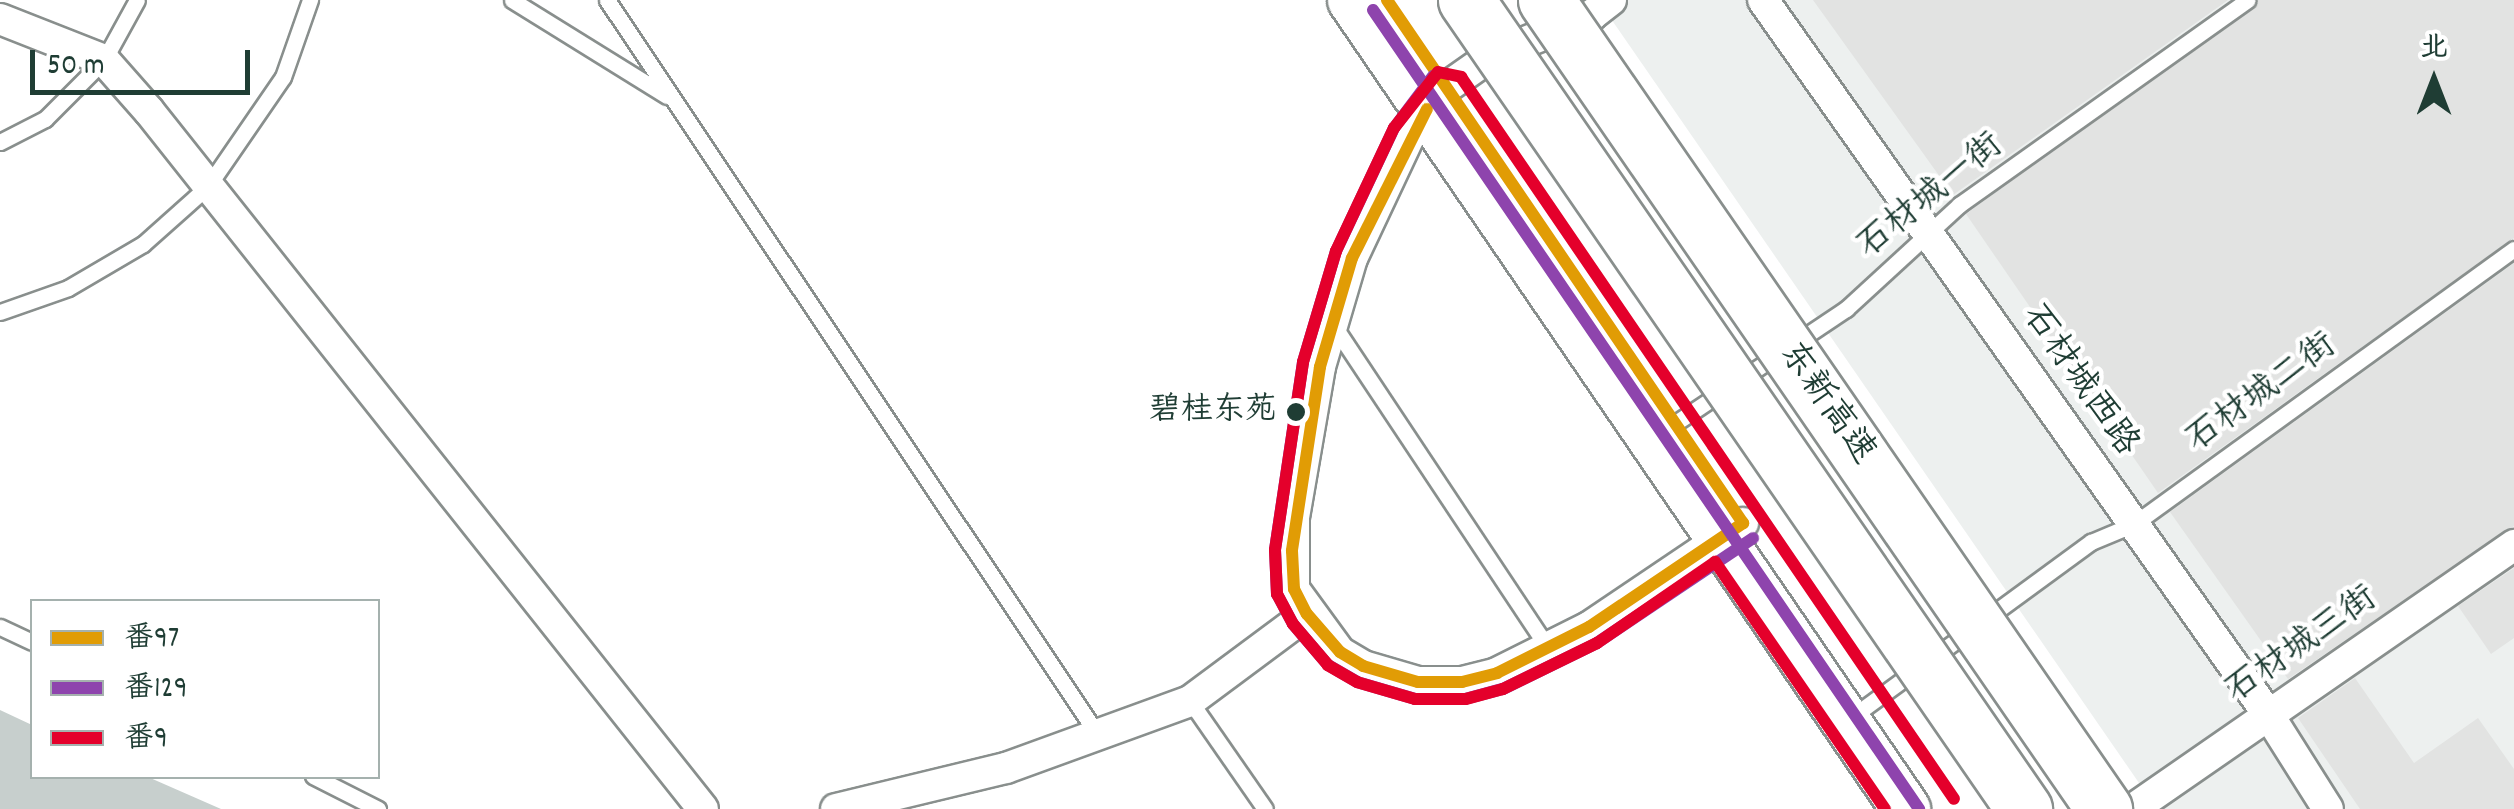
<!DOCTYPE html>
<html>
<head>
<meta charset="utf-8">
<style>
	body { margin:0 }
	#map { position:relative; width:2514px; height:809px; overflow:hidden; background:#fff; font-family:Dekko,"LXGW WenKai TC",sans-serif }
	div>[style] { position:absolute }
	.built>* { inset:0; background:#edf0ef }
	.water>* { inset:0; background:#c7cfcd }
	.building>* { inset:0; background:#e2e3e2 }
	.roads { filter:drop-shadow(2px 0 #898f8d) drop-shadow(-2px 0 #898f8d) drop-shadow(0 2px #898f8d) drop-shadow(0 -2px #898f8d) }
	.service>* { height:15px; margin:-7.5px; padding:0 7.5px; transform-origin:7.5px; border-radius:7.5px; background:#fff }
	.minor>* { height:30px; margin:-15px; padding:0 15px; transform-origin:15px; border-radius:15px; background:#fff }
	.primary>* { height:48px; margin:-24px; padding:0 24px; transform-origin:24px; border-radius:24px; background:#fff }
	.bridges { filter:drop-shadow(2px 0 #898f8d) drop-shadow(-2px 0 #898f8d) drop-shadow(0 2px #898f8d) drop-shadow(0 -2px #898f8d) }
	.motorway-bridge>* { height:55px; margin:-27.5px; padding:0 27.5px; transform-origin:27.5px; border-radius:27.5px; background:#fff }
	.bus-1>* { height:12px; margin:-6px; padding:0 6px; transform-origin:6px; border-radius:6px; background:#e19c05 }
	.bus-2>* { height:12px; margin:-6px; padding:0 6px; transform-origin:6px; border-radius:6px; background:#8e44ad }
	.bus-3>* { height:12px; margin:-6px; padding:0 6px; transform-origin:6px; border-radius:6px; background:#e4002b }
	.dots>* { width:28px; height:28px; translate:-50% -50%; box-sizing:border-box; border:5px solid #fff; border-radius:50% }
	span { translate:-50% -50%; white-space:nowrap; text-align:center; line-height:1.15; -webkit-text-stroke:9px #fff; paint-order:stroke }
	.bus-label { font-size:32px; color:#1f3d34 }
	.right { translate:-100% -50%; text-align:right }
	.street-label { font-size:35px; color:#1f3d34 }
	.legend { position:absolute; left:30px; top:599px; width:350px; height:180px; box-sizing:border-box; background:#fff; border:2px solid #a5b1ae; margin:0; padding:12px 18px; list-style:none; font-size:30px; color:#1f3d34 }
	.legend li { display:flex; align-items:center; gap:20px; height:50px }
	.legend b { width:50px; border:2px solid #a5b1ae }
	.north { position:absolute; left:2384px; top:30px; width:100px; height:100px; -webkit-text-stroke:8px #fff; paint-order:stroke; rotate:0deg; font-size:28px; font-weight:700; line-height:40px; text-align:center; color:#1f3d34 }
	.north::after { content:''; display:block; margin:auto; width:35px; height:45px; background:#1f3d34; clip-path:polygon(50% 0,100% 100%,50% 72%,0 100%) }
	.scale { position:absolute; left:30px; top:50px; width:220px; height:45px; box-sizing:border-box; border:5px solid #1f3d34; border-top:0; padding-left:12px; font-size:30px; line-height:35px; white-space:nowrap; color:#1f3d34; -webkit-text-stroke:8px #fff; paint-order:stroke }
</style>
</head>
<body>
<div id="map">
	<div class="built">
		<i style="clip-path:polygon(1598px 0,2514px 0,2514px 809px,2157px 809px)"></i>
	</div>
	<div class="water">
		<i style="clip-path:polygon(0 710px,32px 725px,32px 776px,148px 777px,221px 809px,0 809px)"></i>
	</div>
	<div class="building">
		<i style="clip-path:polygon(1813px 0,2228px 0,1953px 195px)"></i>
		<i style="clip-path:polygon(2258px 0,2514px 0,2514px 238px,2158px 493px,1966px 214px)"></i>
		<i style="clip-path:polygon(2514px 263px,2514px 526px,2288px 679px,2170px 512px)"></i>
		<i style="clip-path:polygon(2514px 568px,2514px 638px,2491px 654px,2458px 606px)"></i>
		<i style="clip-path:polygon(2355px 678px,2414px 763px,2478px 718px,2514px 769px,2514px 809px,2360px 809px,2298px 718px)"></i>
	</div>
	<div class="roads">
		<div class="service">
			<i style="left:512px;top:0;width:182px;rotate:31.8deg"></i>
			<i style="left:607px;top:0;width:884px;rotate:56.26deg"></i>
			<i style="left:0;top:142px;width:51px;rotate:-27.1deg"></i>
			<i style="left:45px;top:119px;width:83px;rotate:-45deg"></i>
			<i style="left:104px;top:60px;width:68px;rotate:-61.2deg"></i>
			<i style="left:0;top:312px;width:72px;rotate:-19.4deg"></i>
			<i style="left:68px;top:288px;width:87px;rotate:-30.4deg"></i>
			<i style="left:143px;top:244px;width:87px;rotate:-41.7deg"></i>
			<i style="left:208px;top:186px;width:132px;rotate:-55.5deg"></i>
			<i style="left:283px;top:77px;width:82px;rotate:-70.7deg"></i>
			<i style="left:1334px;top:326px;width:385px;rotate:56.4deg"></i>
			<i style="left:1656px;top:436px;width:229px;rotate:-33.8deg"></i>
			<i style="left:1846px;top:309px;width:154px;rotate:-42.6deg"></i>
			<i style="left:1959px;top:205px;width:354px;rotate:-35.4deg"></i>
			<i style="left:0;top:627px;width:35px;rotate:25deg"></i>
			<i style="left:1190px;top:701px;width:131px;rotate:55.2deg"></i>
			<i style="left:1849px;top:719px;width:300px;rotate:-36.2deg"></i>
			<i style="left:2091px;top:542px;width:47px;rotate:-22.7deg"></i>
			<i style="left:2134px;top:524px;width:469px;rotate:-35.9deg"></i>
			<i style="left:313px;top:776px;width:73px;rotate:26.9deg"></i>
		</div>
		<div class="minor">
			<i style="left:1611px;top:0;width:24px;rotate:142deg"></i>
			<i style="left:1592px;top:15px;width:109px;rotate:157.9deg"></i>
			<i style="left:1491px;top:56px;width:54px;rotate:144.8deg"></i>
			<i style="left:1447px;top:87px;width:63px;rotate:127.2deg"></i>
			<i style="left:1409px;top:137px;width:134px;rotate:115.2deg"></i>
			<i style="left:1352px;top:258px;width:114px;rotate:106.4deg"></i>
			<i style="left:1320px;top:367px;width:152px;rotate:99.8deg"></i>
			<i style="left:1294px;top:517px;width:72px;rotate:90deg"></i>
			<i style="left:1294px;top:589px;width:78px;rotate:53.9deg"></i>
			<i style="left:1340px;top:652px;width:27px;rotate:31deg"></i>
			<i style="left:1363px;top:666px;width:57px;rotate:16.2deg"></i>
			<i style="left:1418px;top:682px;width:44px"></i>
			<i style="left:1462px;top:682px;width:36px;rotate:-14deg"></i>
			<i style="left:1497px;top:673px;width:103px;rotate:-26.6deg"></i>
			<i style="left:1589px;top:627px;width:186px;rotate:-34deg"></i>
			<i style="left:1763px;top:0;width:875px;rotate:54.73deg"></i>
			<i style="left:2268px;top:714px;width:112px;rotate:57.7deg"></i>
			<i style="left:0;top:19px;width:112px;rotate:21.5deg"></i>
			<i style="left:104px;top:60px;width:68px;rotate:48.6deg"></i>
			<i style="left:149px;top:111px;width:891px;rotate:51.56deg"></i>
			<i style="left:836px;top:809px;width:175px;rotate:-13.6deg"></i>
			<i style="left:1006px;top:768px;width:196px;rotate:-20deg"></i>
			<i style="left:1190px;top:701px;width:146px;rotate:-36.6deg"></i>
			<i style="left:2133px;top:809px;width:464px;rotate:-34.7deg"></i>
		</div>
		<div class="primary">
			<i style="left:1352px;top:0;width:981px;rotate:55.6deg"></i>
		</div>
	</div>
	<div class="bridges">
		<div class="motorway-bridge">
			<i style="left:1466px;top:0;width:983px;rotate:55.4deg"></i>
			<i style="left:1546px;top:0;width:983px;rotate:55.4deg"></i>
		</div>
	</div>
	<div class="bus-1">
		<i style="left:1387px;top:0;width:633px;rotate:55.76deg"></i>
		<i style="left:1427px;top:109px;width:167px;rotate:116.7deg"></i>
		<i style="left:1352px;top:258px;width:114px;rotate:106.4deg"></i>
		<i style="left:1320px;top:367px;width:186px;rotate:98.7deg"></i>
		<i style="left:1292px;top:551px;width:38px;rotate:87deg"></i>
		<i style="left:1294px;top:589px;width:28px;rotate:63deg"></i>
		<i style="left:1307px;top:614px;width:50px;rotate:49deg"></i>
		<i style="left:1340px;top:652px;width:27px;rotate:31deg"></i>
		<i style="left:1363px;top:666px;width:57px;rotate:16.2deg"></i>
		<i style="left:1418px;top:682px;width:44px"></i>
		<i style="left:1462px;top:682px;width:36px;rotate:-14deg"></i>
		<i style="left:1497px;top:673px;width:103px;rotate:-26.6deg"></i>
		<i style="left:1589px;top:627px;width:186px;rotate:-34deg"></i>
	</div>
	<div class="bus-2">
		<i style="left:1373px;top:10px;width:968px;rotate:55.65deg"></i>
		<i style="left:1433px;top:76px;width:65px;rotate:126.9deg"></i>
		<i style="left:1394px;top:128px;width:136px;rotate:115.2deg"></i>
		<i style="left:1336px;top:251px;width:116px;rotate:106.6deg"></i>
		<i style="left:1303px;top:362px;width:190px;rotate:98.5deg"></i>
		<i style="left:1275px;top:550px;width:44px;rotate:87.4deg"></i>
		<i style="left:1277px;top:594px;width:34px;rotate:62deg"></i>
		<i style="left:1293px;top:624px;width:54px;rotate:49.5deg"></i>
		<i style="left:1328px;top:665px;width:34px;rotate:30deg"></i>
		<i style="left:1357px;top:682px;width:60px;rotate:16.3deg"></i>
		<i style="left:1415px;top:699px;width:50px"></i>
		<i style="left:1465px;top:699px;width:39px;rotate:-15deg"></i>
		<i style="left:1503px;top:689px;width:105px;rotate:-26.1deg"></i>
		<i style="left:1597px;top:643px;width:188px;rotate:-33.9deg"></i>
	</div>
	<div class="bus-3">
		<i style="left:1885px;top:809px;width:300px;rotate:-124.5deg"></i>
		<i style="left:1715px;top:562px;width:143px;rotate:145.5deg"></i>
		<i style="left:1597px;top:643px;width:105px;rotate:153.9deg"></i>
		<i style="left:1503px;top:689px;width:39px;rotate:165deg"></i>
		<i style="left:1465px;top:699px;width:50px;rotate:180deg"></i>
		<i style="left:1415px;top:699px;width:60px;rotate:-163.7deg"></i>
		<i style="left:1357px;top:682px;width:34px;rotate:-150deg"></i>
		<i style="left:1328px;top:665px;width:54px;rotate:-130.5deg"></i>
		<i style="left:1293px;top:624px;width:34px;rotate:-118deg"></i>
		<i style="left:1277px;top:594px;width:44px;rotate:-92.6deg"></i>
		<i style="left:1275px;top:550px;width:190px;rotate:-81.5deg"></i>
		<i style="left:1303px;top:362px;width:116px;rotate:-73.4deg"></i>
		<i style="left:1336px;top:251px;width:136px;rotate:-64.8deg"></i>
		<i style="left:1394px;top:128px;width:71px;rotate:-51.8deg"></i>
		<i style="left:1438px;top:72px;width:24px;rotate:12deg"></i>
		<i style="left:1461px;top:77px;width:874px;rotate:55.67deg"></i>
	</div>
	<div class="dots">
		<i style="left:1296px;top:412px;background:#1f3d34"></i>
	</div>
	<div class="bus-label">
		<span class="right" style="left:1277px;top:412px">碧桂东苑</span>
	</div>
	<div class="street-label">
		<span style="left:1931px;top:197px;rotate:-39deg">石材城一街</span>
		<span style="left:2079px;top:381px;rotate:55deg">石材城西路</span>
		<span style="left:2262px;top:394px;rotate:-36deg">石材城二街</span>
		<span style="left:1826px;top:404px;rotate:55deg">东新高速</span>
		<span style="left:2302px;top:646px;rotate:-35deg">石材城三街</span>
	</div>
	<ul class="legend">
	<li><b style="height:12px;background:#e19c05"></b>番97</li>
	<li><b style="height:12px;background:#8e44ad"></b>番129</li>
	<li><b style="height:12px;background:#e4002b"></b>番9</li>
	</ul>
	<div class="north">北</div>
	<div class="scale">50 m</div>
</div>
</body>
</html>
